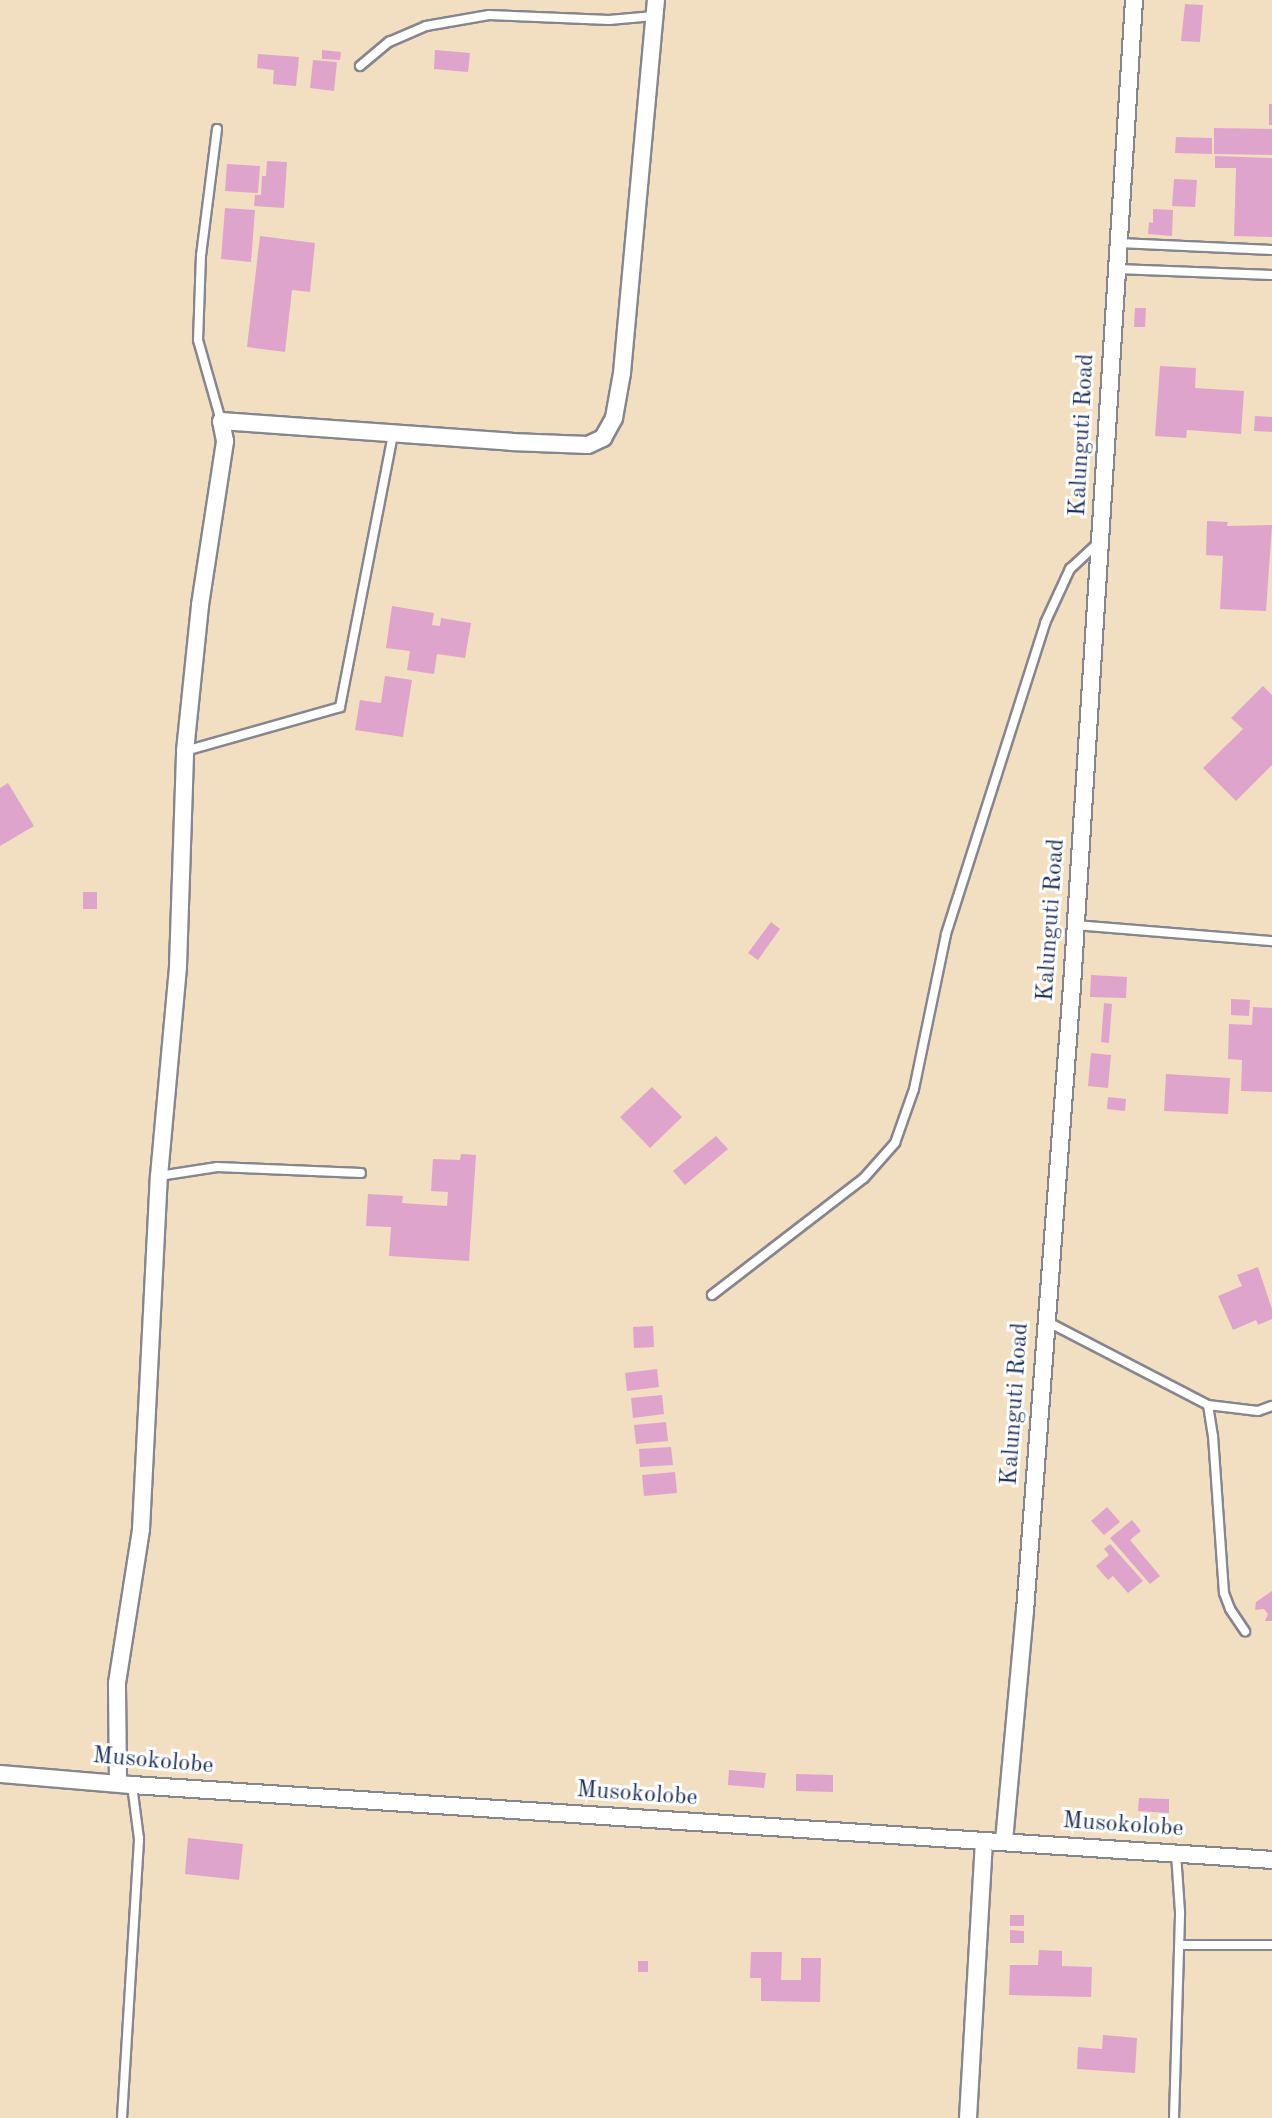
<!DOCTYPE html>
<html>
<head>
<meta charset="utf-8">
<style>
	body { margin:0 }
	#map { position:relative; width:1272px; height:2118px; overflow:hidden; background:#f2dec0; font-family:"Old Standard TT",serif }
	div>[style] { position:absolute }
	.building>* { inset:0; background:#dfa4cc }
	.roads { filter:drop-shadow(2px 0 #86868f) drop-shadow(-2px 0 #86868f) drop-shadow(0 2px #86868f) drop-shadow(0 -2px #86868f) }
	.service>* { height:8px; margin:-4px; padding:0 4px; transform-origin:4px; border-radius:4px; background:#fff }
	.minor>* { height:16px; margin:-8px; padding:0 8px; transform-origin:8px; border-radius:8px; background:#fff }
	span { translate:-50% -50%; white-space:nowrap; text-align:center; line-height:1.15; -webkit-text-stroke:6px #fff; paint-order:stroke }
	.street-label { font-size:24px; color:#1b2f5e }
</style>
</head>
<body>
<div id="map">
	<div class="building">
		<i style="clip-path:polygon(1185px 4px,1203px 5px,1200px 42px,1181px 41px)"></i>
		<i style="clip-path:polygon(322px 50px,341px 52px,340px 60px,322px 59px)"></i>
		<i style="clip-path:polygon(435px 50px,470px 53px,468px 72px,434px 69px)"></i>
		<i style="clip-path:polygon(258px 54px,299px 57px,296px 86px,273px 84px,274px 70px,257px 68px)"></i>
		<i style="clip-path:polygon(313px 60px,337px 62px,334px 91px,310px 88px)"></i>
		<i style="clip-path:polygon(1269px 104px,1272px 104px,1272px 125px,1269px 125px)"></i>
		<i style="clip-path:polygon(1214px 128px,1272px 129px,1272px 155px,1214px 154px)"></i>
		<i style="clip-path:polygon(1176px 137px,1212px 138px,1212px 154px,1175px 153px)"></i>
		<i style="clip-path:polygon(1215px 156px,1272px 158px,1272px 237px,1234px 236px,1236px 168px,1215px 168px)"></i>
		<i style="clip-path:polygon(267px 161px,287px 162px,284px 208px,254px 206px,255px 195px,261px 195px,262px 176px,266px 176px)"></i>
		<i style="clip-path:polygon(227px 164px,260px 166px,258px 193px,225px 191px)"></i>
		<i style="clip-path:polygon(1174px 179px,1197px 180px,1195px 207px,1172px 206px)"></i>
		<i style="clip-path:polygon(225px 208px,255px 210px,251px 262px,221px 259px)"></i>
		<i style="clip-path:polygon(1153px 209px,1173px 210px,1172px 236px,1148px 234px,1149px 222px,1153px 223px)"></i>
		<i style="clip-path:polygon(260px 236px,315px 243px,310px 292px,292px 290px,285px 352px,247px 347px)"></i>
		<i style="clip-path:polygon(1135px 308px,1146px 308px,1145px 327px,1134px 327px)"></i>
		<i style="clip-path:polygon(1160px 366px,1196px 368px,1195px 388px,1244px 391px,1241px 434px,1187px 430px,1186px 438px,1155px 436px)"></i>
		<i style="clip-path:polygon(1255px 416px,1272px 417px,1272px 432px,1254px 431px)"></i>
		<i style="clip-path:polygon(1207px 521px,1228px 522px,1227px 526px,1272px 525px,1266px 611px,1220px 609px,1223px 556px,1206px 555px)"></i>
		<i style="clip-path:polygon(392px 606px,434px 613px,432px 625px,440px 626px,441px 618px,471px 623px,465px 658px,437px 654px,434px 674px,407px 670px,410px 651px,386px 648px)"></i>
		<i style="clip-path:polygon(385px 676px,412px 680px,403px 737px,355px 730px,360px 700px,381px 703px)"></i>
		<i style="clip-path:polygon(1263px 686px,1272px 695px,1272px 765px,1236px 801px,1203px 768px,1243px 729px,1231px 718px)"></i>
		<i style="clip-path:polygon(8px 783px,34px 826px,0 846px,0 788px)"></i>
		<i style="clip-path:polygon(83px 892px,97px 892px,97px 909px,83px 909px)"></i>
		<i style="clip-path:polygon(771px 922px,780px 929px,758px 960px,748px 953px)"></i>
		<i style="clip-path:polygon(1091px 975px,1127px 977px,1126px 998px,1090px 997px)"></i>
		<i style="clip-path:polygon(1231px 999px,1250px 1000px,1249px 1016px,1231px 1015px)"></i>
		<i style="clip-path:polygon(1104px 1003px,1112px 1004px,1109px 1043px,1101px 1042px)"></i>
		<i style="clip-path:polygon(1253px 1007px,1272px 1008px,1272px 1092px,1241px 1091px,1242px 1060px,1228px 1059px,1229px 1024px,1252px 1025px)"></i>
		<i style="clip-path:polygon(1091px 1053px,1111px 1055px,1108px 1088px,1088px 1086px)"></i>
		<i style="clip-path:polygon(1166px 1074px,1230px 1078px,1228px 1114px,1164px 1111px)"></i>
		<i style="clip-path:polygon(652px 1087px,682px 1117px,650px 1148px,620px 1117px)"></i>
		<i style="clip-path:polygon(1108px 1097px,1126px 1099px,1125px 1111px,1107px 1109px)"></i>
		<i style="clip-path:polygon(716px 1136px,728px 1149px,685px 1185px,673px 1171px)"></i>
		<i style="clip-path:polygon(461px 1154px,476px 1155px,469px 1261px,389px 1256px,391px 1227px,366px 1226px,368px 1194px,403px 1196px,402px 1203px,447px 1206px,448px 1192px,431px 1191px,433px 1159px,460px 1160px)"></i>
		<i style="clip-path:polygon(1258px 1267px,1272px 1309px,1272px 1319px,1258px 1325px,1256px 1320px,1233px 1330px,1218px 1296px,1242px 1286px,1237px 1275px)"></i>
		<i style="clip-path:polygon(653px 1326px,654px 1347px,634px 1348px,633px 1327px)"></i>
		<i style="clip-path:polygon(657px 1369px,659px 1387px,627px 1391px,625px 1373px)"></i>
		<i style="clip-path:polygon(662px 1395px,664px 1414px,633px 1418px,631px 1398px)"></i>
		<i style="clip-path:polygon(666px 1422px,668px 1441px,636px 1444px,634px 1425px)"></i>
		<i style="clip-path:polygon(671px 1447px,673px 1465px,640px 1467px,639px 1449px)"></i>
		<i style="clip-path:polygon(675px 1472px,677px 1493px,644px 1496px,642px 1475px)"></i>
		<i style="clip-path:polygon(1107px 1507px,1120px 1522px,1104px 1535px,1091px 1521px)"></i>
		<i style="clip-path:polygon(1132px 1520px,1141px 1531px,1130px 1540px,1160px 1576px,1150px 1584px,1110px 1538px)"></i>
		<i style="clip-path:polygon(1110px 1544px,1143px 1581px,1128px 1593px,1113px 1576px,1108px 1580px,1096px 1566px,1109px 1555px,1104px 1549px)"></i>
		<i style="clip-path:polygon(1272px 1591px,1272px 1621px,1265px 1621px,1268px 1614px,1264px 1609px,1255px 1610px,1256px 1602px)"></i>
		<i style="clip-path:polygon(729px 1770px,766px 1773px,764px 1788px,728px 1785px)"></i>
		<i style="clip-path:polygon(796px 1774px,833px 1775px,833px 1792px,796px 1791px)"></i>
		<i style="clip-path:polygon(1139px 1798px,1169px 1799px,1169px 1813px,1138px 1811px)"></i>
		<i style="clip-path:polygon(188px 1838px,243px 1844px,239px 1880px,185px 1874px)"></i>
		<i style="clip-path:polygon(1010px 1915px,1024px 1915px,1024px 1926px,1010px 1926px)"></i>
		<i style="clip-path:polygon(1010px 1930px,1024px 1931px,1024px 1943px,1010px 1943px)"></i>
		<i style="clip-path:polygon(1039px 1950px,1062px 1951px,1062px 1966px,1092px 1967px,1091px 1997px,1009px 1995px,1010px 1965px,1038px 1965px)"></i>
		<i style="clip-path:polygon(751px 1952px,782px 1952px,781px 1980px,801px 1980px,801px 1958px,821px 1958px,820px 2002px,761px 2001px,761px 1978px,750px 1978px)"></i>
		<i style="clip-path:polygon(638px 1961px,648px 1961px,648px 1972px,638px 1972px)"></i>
		<i style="clip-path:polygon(1103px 2035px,1137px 2038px,1135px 2073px,1077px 2069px,1078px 2047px,1102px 2049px)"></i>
	</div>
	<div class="roads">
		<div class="service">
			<i style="left:360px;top:66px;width:38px;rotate:-40deg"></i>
			<i style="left:389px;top:42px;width:40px;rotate:-23.4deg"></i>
			<i style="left:426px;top:26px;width:64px;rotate:-9.9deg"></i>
			<i style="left:489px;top:15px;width:120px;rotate:2.4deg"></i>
			<i style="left:609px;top:20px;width:45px;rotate:-5.1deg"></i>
			<i style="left:217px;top:129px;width:127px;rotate:97.2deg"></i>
			<i style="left:201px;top:255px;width:85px;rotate:92deg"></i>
			<i style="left:198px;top:340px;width:84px;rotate:74.1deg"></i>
			<i style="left:1119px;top:243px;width:153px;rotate:2.6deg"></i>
			<i style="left:1117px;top:269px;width:155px;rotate:2.2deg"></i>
			<i style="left:185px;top:751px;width:161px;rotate:-15.8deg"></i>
			<i style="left:340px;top:707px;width:277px;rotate:-79deg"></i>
			<i style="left:1076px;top:925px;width:197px;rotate:4.7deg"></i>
			<i style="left:159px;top:1176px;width:59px;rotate:-8.8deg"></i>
			<i style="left:217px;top:1167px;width:144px;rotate:2.4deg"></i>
			<i style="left:712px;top:1295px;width:192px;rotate:-37.6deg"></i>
			<i style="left:864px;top:1178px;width:47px;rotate:-48.5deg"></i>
			<i style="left:895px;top:1143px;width:57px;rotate:-70.6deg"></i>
			<i style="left:914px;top:1089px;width:158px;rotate:-78.3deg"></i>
			<i style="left:946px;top:934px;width:326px;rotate:-72.3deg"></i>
			<i style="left:1045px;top:623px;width:60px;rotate:-65.2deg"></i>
			<i style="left:1070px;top:569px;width:38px;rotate:-43deg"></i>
			<i style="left:1046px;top:1321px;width:182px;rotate:27.4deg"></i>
			<i style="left:1208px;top:1405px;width:50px;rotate:6.8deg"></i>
			<i style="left:1258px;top:1411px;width:15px;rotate:-20deg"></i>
			<i style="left:1208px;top:1405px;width:31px;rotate:81deg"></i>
			<i style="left:1213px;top:1436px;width:157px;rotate:86deg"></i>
			<i style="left:1224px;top:1593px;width:17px;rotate:69deg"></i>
			<i style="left:1230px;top:1609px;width:27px;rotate:56deg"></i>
			<i style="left:1180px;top:1945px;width:92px"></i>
			<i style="left:122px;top:2118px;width:280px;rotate:-86.5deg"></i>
			<i style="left:139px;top:1839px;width:54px;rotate:-97.4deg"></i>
			<i style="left:1174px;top:2118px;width:206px;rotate:-88.3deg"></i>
			<i style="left:1180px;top:1912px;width:58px;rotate:-93.9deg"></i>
		</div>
		<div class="minor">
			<i style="left:0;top:1774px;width:132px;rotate:4.8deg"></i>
			<i style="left:132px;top:1785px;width:1142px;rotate:3.76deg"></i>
			<i style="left:118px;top:1782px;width:99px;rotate:-90.6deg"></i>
			<i style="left:117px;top:1683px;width:156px;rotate:-81.1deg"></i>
			<i style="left:141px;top:1529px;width:353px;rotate:-87.1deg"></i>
			<i style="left:159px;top:1176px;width:211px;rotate:-84.8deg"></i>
			<i style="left:178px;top:966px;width:215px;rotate:-88.1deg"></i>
			<i style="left:185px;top:751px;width:147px;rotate:-84.1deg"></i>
			<i style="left:200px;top:605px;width:166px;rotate:-81.3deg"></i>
			<i style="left:225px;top:441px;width:20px;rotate:-101deg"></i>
			<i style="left:221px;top:421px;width:291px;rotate:4.1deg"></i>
			<i style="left:511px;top:442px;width:77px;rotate:2.2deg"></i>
			<i style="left:588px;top:445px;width:17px;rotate:-25deg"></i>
			<i style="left:603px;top:438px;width:23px;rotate:-61deg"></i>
			<i style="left:614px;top:418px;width:46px;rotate:-79.9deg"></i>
			<i style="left:622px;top:373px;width:375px;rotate:-84.8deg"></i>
			<i style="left:1004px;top:1841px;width:231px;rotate:-84.8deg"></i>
			<i style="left:1025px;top:1611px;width:627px;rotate:-85.7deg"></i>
			<i style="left:1072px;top:986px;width:988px;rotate:-86.4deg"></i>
			<i style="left:968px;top:2118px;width:276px;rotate:-86.7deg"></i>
		</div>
	</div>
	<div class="street-label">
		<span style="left:1083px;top:435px;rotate:-87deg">Kalunguti Road</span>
		<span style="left:1052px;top:920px;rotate:-86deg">Kalunguti Road</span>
		<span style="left:1016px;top:1404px;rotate:-86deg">Kalunguti Road</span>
		<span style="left:153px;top:1762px;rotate:5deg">Musokolobe</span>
		<span style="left:637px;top:1795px;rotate:4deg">Musokolobe</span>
		<span style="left:1123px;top:1826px;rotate:4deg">Musokolobe</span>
	</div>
</div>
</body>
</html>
